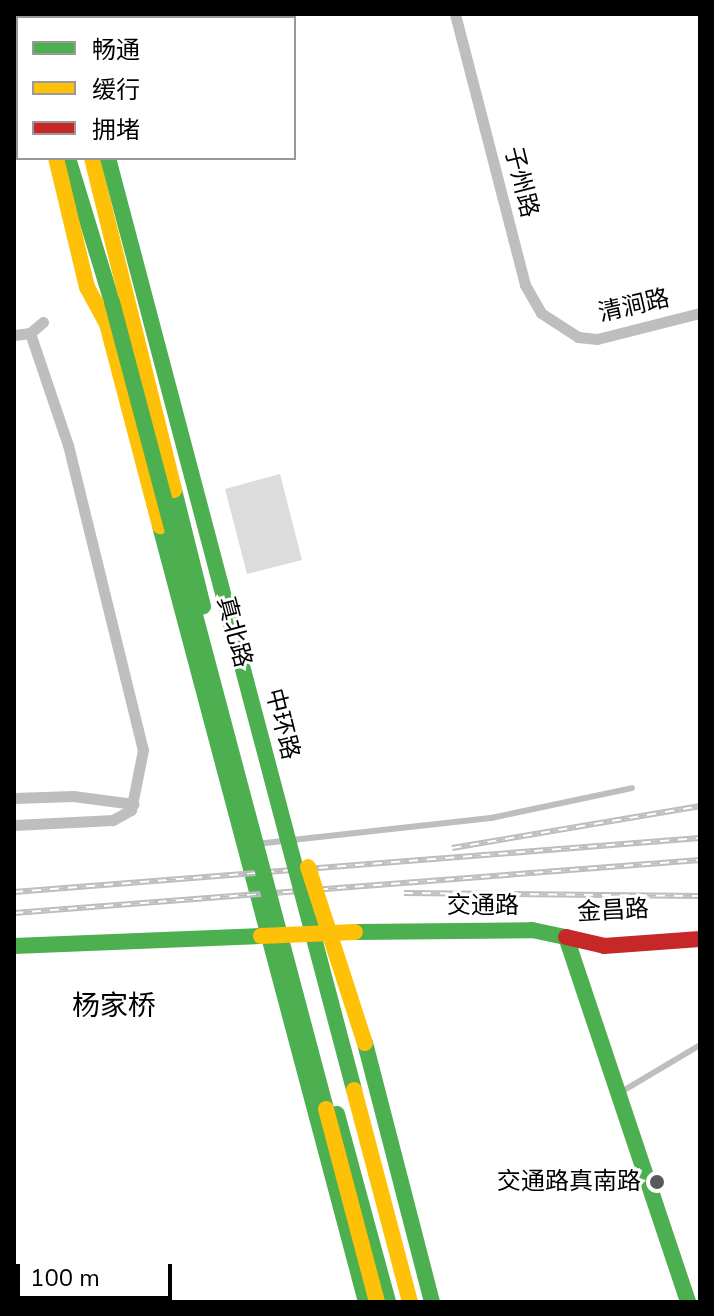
<!DOCTYPE html>
<html>
<head>
<meta charset="utf-8">
<style>
	body { margin:0 }
	#map { position:relative; width:714px; height:1316px; overflow:hidden; background:#fff; font-family:"Nunito Sans","Noto Sans SC",sans-serif }
	div>[style] { position:absolute }
	.building>* { inset:0; background:#dcdcdc }
	.lane>* { height:6px; margin:-3px; padding:0 3px; transform-origin:3px; border-radius:3px; background:#bebebe }
	.street>* { height:11px; margin:-5.5px; padding:0 5.5px; transform-origin:5.5px; border-radius:5.5px; background:#bebebe }
	.fast>* { height:16px; margin:-8px; padding:0 8px; transform-origin:8px; border-radius:8px; background:#4caf50 }
	.slow>* { height:16px; margin:-8px; padding:0 8px; transform-origin:8px; border-radius:8px; background:#ffc107 }
	.jam>* { height:16px; margin:-8px; padding:0 8px; transform-origin:8px; border-radius:8px; background:#c62828 }
	.rail>* { height:6px; margin-top:-3px; transform-origin:0; background:repeating-linear-gradient(90deg,#fff 0 9px,#bdbdbd 0 18px); box-sizing:border-box; border-block:2px solid #bdbdbd }
	.fast-bridge>* { height:16px; margin:-8px; padding:0 8px; transform-origin:8px; border-radius:8px; background:#4caf50 }
	.slow-bridge>* { height:16px; margin:-8px; padding:0 8px; transform-origin:8px; border-radius:8px; background:#ffc107 }
	.dots>* { width:22px; height:22px; translate:-50% -50%; box-sizing:border-box; border:4px solid #fff; border-radius:50% }
	span { translate:-50% -50%; white-space:nowrap; text-align:center; line-height:1.15; -webkit-text-stroke:6px #fff; paint-order:stroke }
	.street-label { font-size:24px; color:#000 }
	.poi-label { font-size:24px; color:#000 }
	.right { translate:-100% -50%; text-align:right }
	.quarter-label { font-size:28px; color:#000 }
	.frame { position:absolute; inset:0; border:16px solid #000; pointer-events:none }
	.legend { position:absolute; left:16px; top:16px; width:280px; height:144px; box-sizing:border-box; background:#fff; border:2px solid #999; margin:0; padding:10px 14px; list-style:none; font-size:24px; color:#000 }
	.legend li { display:flex; align-items:center; gap:16px; height:40px }
	.legend b { width:40px; border:2px solid #999 }
	.scale { position:absolute; left:16px; top:1264px; width:156px; height:36px; box-sizing:border-box; border:4px solid #000; border-top:0; padding-left:10px; font-size:24px; line-height:28px; white-space:nowrap; color:#000; -webkit-text-stroke:6px #fff; paint-order:stroke }
</style>
</head>
<body>
<div id="map">
	<div class="building">
		<i style="clip-path:polygon(280px 474px,302px 560px,247px 574px,225px 489px)"></i>
	</div>
	<div class="lane">
		<i style="left:265px;top:843px;width:227px;rotate:-6.3deg"></i>
		<i style="left:491px;top:818px;width:144px;rotate:-12deg"></i>
		<i style="left:621px;top:1092px;width:92px;rotate:-30.7deg"></i>
	</div>
	<div class="street">
		<i style="left:455px;top:14px;width:280px;rotate:75.5deg"></i>
		<i style="left:525px;top:285px;width:32px;rotate:60deg"></i>
		<i style="left:541px;top:313px;width:44px;rotate:33deg"></i>
		<i style="left:578px;top:337px;width:19px;rotate:6deg"></i>
		<i style="left:597px;top:339px;width:106px;rotate:-14.2deg"></i>
		<i style="left:30px;top:333px;width:17px;rotate:-40deg"></i>
		<i style="left:14px;top:335px;width:16px;rotate:-7deg"></i>
		<i style="left:30px;top:333px;width:118px;rotate:71.3deg"></i>
		<i style="left:68px;top:445px;width:314px;rotate:76.2deg"></i>
		<i style="left:143px;top:750px;width:61px;rotate:101.3deg"></i>
		<i style="left:131px;top:810px;width:21px;rotate:151deg"></i>
		<i style="left:113px;top:820px;width:99px;rotate:177.1deg"></i>
		<i style="left:14px;top:798px;width:59px;rotate:-1.9deg"></i>
		<i style="left:73px;top:796px;width:61px;rotate:7.6deg"></i>
	</div>
	<div class="fast">
		<i style="left:41px;top:14px;width:4px;rotate:63deg"></i>
		<i style="left:70px;top:14px;width:4px;rotate:76deg"></i>
		<i style="left:84px;top:14px;width:4px;rotate:76deg"></i>
		<i style="left:68px;top:158px;width:151px;rotate:73deg"></i>
		<i style="left:174px;top:490px;width:120px;rotate:76deg"></i>
		<i style="left:160px;top:526px;width:803px;rotate:75.13deg"></i>
		<i style="left:355px;top:932px;width:177px;rotate:-0.6deg"></i>
		<i style="left:532px;top:930px;width:35px;rotate:12deg"></i>
		<i style="left:566px;top:937px;width:385px;rotate:71.5deg"></i>
		<i style="left:14px;top:946px;width:247px;rotate:-2.3deg"></i>
		<i style="left:365px;top:1043px;width:268px;rotate:75.5deg"></i>
		<i style="left:337px;top:1114px;width:195px;rotate:74.8deg"></i>
	</div>
	<div class="slow">
		<i style="left:58px;top:14px;width:4px;rotate:76deg"></i>
		<i style="left:56px;top:158px;width:133px;rotate:76.5deg"></i>
		<i style="left:87px;top:287px;width:42px;rotate:61.6deg"></i>
		<i style="left:107px;top:324px;width:209px;rotate:75.3deg"></i>
		<i style="left:92px;top:158px;width:342px;rotate:76.1deg"></i>
	</div>
	<div class="jam">
		<i style="left:25px;top:14px;width:4px;rotate:76deg"></i>
		<i style="left:566px;top:937px;width:39px;rotate:13deg"></i>
		<i style="left:604px;top:946px;width:96px;rotate:-4.2deg"></i>
	</div>
	<div class="rail">
		<i style="left:452px;top:848px;width:252px;rotate:-9.6deg"></i>
		<i style="left:14px;top:892px;width:688px;rotate:-4.5deg"></i>
		<i style="left:404px;top:893px;width:296px;rotate:0.6deg"></i>
		<i style="left:14px;top:913px;width:688px;rotate:-4.42deg"></i>
	</div>
	<div class="fast-bridge">
		<i style="left:108px;top:158px;width:964px;rotate:75.21deg"></i>
		<i style="left:112px;top:302px;width:835px;rotate:75.15deg"></i>
	</div>
	<div class="slow-bridge">
		<i style="left:308px;top:867px;width:185px;rotate:72.1deg"></i>
		<i style="left:261px;top:936px;width:94px;rotate:-2.4deg"></i>
		<i style="left:354px;top:1090px;width:219px;rotate:75.2deg"></i>
		<i style="left:326px;top:1109px;width:200px;rotate:75.2deg"></i>
	</div>
	<div class="dots">
		<i style="left:657px;top:1182px;background:#595959"></i>
	</div>
	<div class="street-label">
		<span style="left:521px;top:182px;rotate:76deg">子州路</span>
		<span style="left:634px;top:306px;rotate:-13deg">清涧路</span>
		<span style="left:234px;top:632px;rotate:75deg">真北路</span>
		<span style="left:282px;top:724px;rotate:76deg">中环路</span>
		<span style="left:483px;top:906px">交通路</span>
		<span style="left:613px;top:911px;rotate:-3deg">金昌路</span>
	</div>
	<div class="poi-label">
		<span class="right" style="left:641px;top:1182px">交通路真南路</span>
	</div>
	<div class="quarter-label">
		<span style="left:114px;top:1006px">杨家桥</span>
	</div>
	<div class="frame"></div>
	<ul class="legend">
	<li><b style="height:10px;background:#4caf50"></b>畅通</li>
	<li><b style="height:10px;background:#ffc107"></b>缓行</li>
	<li><b style="height:10px;background:#c62828"></b>拥堵</li>
	</ul>
	<div class="scale">100 m</div>
</div>
</body>
</html>
